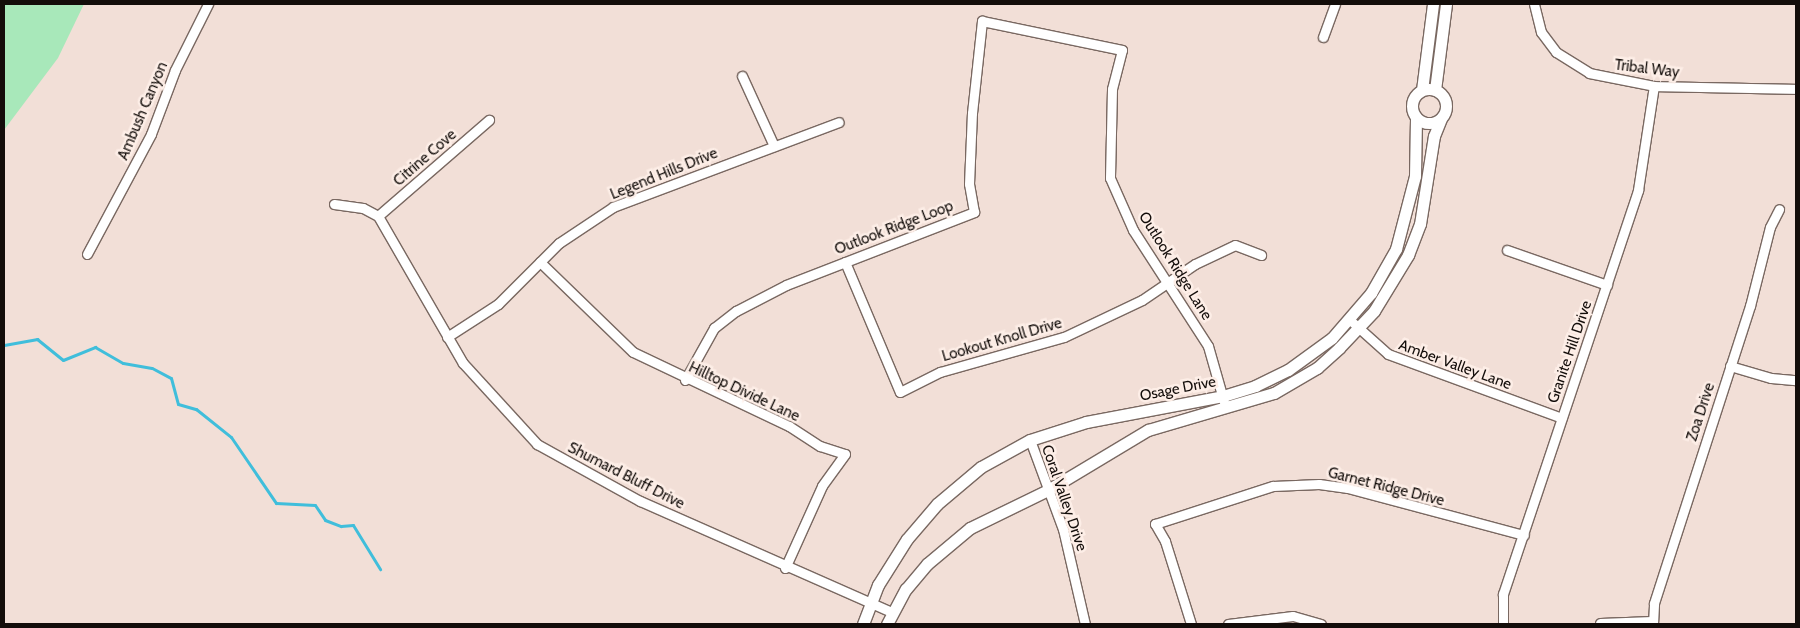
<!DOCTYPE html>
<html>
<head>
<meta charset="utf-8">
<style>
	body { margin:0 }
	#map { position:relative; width:1800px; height:628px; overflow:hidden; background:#f2dfd7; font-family:Cabin,sans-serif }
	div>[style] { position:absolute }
	.green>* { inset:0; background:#a8e8ba }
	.stream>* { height:3px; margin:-1.5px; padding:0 1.5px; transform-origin:1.5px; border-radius:1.5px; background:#40bedb }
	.roads { filter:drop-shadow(1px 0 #796861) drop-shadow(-1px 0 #796861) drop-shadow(0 1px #796861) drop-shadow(0 -1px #796861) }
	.minor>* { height:9px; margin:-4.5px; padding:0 4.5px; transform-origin:4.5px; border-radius:4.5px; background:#fff }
	.tertiary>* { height:11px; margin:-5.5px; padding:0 5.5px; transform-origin:5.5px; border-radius:5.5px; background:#fff }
	.tertiary>.ring { margin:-5.5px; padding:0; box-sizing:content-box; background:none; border:11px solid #fff; border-radius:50% }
	span { translate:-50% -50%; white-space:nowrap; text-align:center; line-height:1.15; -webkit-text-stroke:5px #fdeee7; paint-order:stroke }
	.street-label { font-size:15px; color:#130d0a }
	.frame { position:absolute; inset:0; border:5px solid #130d0a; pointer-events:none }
</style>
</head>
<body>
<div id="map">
	<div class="green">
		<i style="clip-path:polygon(4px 4px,84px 4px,58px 58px,4px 130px)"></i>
	</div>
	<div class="stream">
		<i style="left:4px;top:345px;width:34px;rotate:-10deg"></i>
		<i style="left:37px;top:339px;width:33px;rotate:39deg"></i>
		<i style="left:63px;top:360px;width:35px;rotate:-22deg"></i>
		<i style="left:95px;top:347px;width:32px;rotate:30deg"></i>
		<i style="left:123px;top:363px;width:29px;rotate:10deg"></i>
		<i style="left:152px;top:368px;width:21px;rotate:28deg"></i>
		<i style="left:171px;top:378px;width:27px;rotate:75deg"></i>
		<i style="left:178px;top:404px;width:19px;rotate:16deg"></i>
		<i style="left:196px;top:409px;width:45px;rotate:38.7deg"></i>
		<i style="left:231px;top:437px;width:80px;rotate:55.7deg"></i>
		<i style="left:276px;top:503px;width:39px;rotate:3deg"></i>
		<i style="left:315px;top:505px;width:18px;rotate:56deg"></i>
		<i style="left:325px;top:520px;width:17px;rotate:21deg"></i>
		<i style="left:341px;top:526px;width:12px;rotate:-5deg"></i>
		<i style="left:353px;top:525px;width:52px;rotate:58.5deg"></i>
	</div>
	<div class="roads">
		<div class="minor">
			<i style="left:1534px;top:4px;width:29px;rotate:76deg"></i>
			<i style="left:1541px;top:32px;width:25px;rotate:53deg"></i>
			<i style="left:1556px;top:52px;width:39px;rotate:32deg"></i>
			<i style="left:1589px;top:73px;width:66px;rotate:11.3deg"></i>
			<i style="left:1654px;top:86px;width:142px;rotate:1.2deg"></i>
			<i style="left:1323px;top:37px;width:35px;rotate:-70deg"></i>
			<i style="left:742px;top:76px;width:77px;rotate:65.4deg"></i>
			<i style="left:334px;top:204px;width:29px;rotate:8deg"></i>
			<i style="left:363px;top:208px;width:17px;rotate:28deg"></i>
			<i style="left:378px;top:216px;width:170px;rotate:60deg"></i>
			<i style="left:463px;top:363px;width:110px;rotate:47.6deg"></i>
			<i style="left:537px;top:444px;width:118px;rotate:29deg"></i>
			<i style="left:640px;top:501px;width:275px;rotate:23.8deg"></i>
			<i style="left:378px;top:216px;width:147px;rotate:-40.9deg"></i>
			<i style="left:1507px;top:250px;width:106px;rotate:19.3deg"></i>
			<i style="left:87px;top:254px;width:136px;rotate:-61.9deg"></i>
			<i style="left:151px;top:134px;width:68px;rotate:-69.4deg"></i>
			<i style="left:175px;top:70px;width:74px;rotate:-63.4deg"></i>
			<i style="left:540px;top:262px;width:129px;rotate:44.1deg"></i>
			<i style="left:633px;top:352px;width:173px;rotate:25.4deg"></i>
			<i style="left:789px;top:426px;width:37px;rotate:33deg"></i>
			<i style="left:820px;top:446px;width:26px;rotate:18deg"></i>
			<i style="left:845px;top:454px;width:39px;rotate:126deg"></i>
			<i style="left:822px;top:486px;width:90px;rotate:114.3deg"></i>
			<i style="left:845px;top:262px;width:141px;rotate:67.1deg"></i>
			<i style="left:900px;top:392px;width:45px;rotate:-26.6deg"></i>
			<i style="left:940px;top:372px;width:129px;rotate:-15.8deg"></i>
			<i style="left:1064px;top:337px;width:86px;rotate:-25.4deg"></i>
			<i style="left:1142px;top:300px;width:64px;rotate:-34.2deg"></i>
			<i style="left:1195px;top:264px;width:44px;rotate:-25.4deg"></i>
			<i style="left:1235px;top:245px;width:28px;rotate:21deg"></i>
			<i style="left:1350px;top:320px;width:51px;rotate:41.8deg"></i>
			<i style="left:1388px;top:354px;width:185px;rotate:20.2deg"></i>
			<i style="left:447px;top:337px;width:61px;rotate:-32.9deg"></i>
			<i style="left:498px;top:304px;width:86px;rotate:-45deg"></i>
			<i style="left:559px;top:243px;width:65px;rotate:-33.7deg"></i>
			<i style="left:613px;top:207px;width:241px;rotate:-20.6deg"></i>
			<i style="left:1730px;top:366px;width:43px;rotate:16.3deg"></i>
			<i style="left:1771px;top:378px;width:25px;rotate:5deg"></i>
			<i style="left:685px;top:380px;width:60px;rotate:-60.9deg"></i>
			<i style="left:714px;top:328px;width:28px;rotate:-38deg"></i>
			<i style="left:736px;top:311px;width:56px;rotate:-27.5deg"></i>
			<i style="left:786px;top:285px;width:202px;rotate:-21.2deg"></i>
			<i style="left:974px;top:212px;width:28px;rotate:-100deg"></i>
			<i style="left:969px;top:184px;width:71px;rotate:-87.6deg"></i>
			<i style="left:972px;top:113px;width:93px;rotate:-83.8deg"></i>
			<i style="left:982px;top:21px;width:143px;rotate:11.7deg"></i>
			<i style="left:1122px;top:50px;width:40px;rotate:104.4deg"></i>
			<i style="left:1112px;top:89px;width:89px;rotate:91.3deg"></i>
			<i style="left:1110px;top:178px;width:57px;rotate:66.1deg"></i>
			<i style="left:1133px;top:230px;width:138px;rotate:57.1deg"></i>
			<i style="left:1208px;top:346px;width:58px;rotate:74.1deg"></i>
			<i style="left:1030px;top:440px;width:95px;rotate:69.7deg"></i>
			<i style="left:1063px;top:529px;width:98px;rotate:77deg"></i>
			<i style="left:1600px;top:623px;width:52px;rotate:-2.2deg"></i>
			<i style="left:1191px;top:624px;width:87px;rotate:-107.4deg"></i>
			<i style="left:1165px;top:541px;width:20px;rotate:-120deg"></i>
			<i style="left:1155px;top:524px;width:124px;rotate:-17.9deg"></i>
			<i style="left:1273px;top:486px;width:46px;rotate:-2.5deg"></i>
			<i style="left:1319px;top:484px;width:29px;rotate:8deg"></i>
			<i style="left:1348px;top:488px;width:182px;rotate:15deg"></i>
			<i style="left:1228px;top:624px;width:65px;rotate:-7deg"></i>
			<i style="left:1293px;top:616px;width:29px;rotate:16deg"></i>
			<i style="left:1503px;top:624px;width:30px;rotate:-90deg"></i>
			<i style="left:1503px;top:594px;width:426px;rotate:-71.5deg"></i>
			<i style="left:1638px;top:190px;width:105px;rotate:-81.3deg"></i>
			<i style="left:1653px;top:624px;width:21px;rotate:-87deg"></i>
			<i style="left:1654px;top:603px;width:312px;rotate:-72.1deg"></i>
			<i style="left:1750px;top:306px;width:81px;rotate:-75.8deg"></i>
			<i style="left:1770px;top:227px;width:20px;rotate:-63deg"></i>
		</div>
		<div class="tertiary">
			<i class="ring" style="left:1412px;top:89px;width:23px;height:23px"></i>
			<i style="left:1422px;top:90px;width:87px;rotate:-82.7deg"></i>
			<i style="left:1435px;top:90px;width:87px;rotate:-82.7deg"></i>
			<i style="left:863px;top:624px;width:42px;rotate:-69deg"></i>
			<i style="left:878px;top:585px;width:54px;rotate:-57.8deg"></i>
			<i style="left:907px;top:539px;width:46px;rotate:-49.4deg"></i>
			<i style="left:937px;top:504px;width:57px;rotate:-40.1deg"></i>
			<i style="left:981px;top:467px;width:56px;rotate:-28.9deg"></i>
			<i style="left:1030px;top:440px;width:59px;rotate:-17.8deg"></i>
			<i style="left:1086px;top:422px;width:139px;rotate:-10.7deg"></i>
			<i style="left:1223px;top:396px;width:34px;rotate:-17deg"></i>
			<i style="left:1255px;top:386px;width:37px;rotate:-26deg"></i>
			<i style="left:1288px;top:370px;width:54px;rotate:-36deg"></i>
			<i style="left:1332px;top:338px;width:60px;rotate:-49.1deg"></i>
			<i style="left:1371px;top:293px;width:51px;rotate:-60.4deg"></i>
			<i style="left:1396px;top:249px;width:75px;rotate:-75.4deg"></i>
			<i style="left:1415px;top:176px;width:58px;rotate:-89deg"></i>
			<i style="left:887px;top:624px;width:40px;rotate:-62deg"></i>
			<i style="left:906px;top:589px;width:33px;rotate:-50deg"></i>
			<i style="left:927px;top:564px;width:56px;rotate:-39.9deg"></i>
			<i style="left:970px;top:528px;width:87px;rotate:-26deg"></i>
			<i style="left:1048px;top:490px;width:117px;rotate:-31deg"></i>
			<i style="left:1148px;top:430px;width:131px;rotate:-16.4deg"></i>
			<i style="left:1274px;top:393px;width:50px;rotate:-30.2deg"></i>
			<i style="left:1317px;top:368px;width:30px;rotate:-42deg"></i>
			<i style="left:1339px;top:348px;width:51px;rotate:-46.6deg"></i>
			<i style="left:1374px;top:311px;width:66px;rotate:-58.7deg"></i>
			<i style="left:1408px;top:255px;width:33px;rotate:-69deg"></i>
			<i style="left:1420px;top:224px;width:89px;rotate:-81deg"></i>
			<i style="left:1434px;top:136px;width:18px;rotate:-68deg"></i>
		</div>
	</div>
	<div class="street-label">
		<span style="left:1647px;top:69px;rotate:7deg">Tribal Way</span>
		<span style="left:143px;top:111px;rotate:-67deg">Ambush Canyon</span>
		<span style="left:425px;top:158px;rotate:-41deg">Citrine Cove</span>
		<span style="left:664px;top:174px;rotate:-22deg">Legend Hills Drive</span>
		<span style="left:894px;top:228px;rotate:-21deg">Outlook Ridge Loop</span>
		<span style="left:1175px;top:266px;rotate:58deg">Outlook Ridge Lane</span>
		<span style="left:1002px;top:340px;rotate:-16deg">Lookout Knoll Drive</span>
		<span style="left:1570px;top:352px;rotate:-71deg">Granite Hill Drive</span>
		<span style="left:1455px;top:365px;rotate:20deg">Amber Valley Lane</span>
		<span style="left:1178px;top:389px;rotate:-11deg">Osage Drive</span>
		<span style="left:744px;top:392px;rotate:25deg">Hilltop Divide Lane</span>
		<span style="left:1701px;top:412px;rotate:-72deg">Zoa Drive</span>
		<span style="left:626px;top:476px;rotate:27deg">Shumard Bluff Drive</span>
		<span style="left:1386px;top:487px;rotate:14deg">Garnet Ridge Drive</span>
		<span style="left:1064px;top:498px;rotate:71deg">Coral Valley Drive</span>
	</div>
	<div class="frame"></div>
</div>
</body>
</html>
